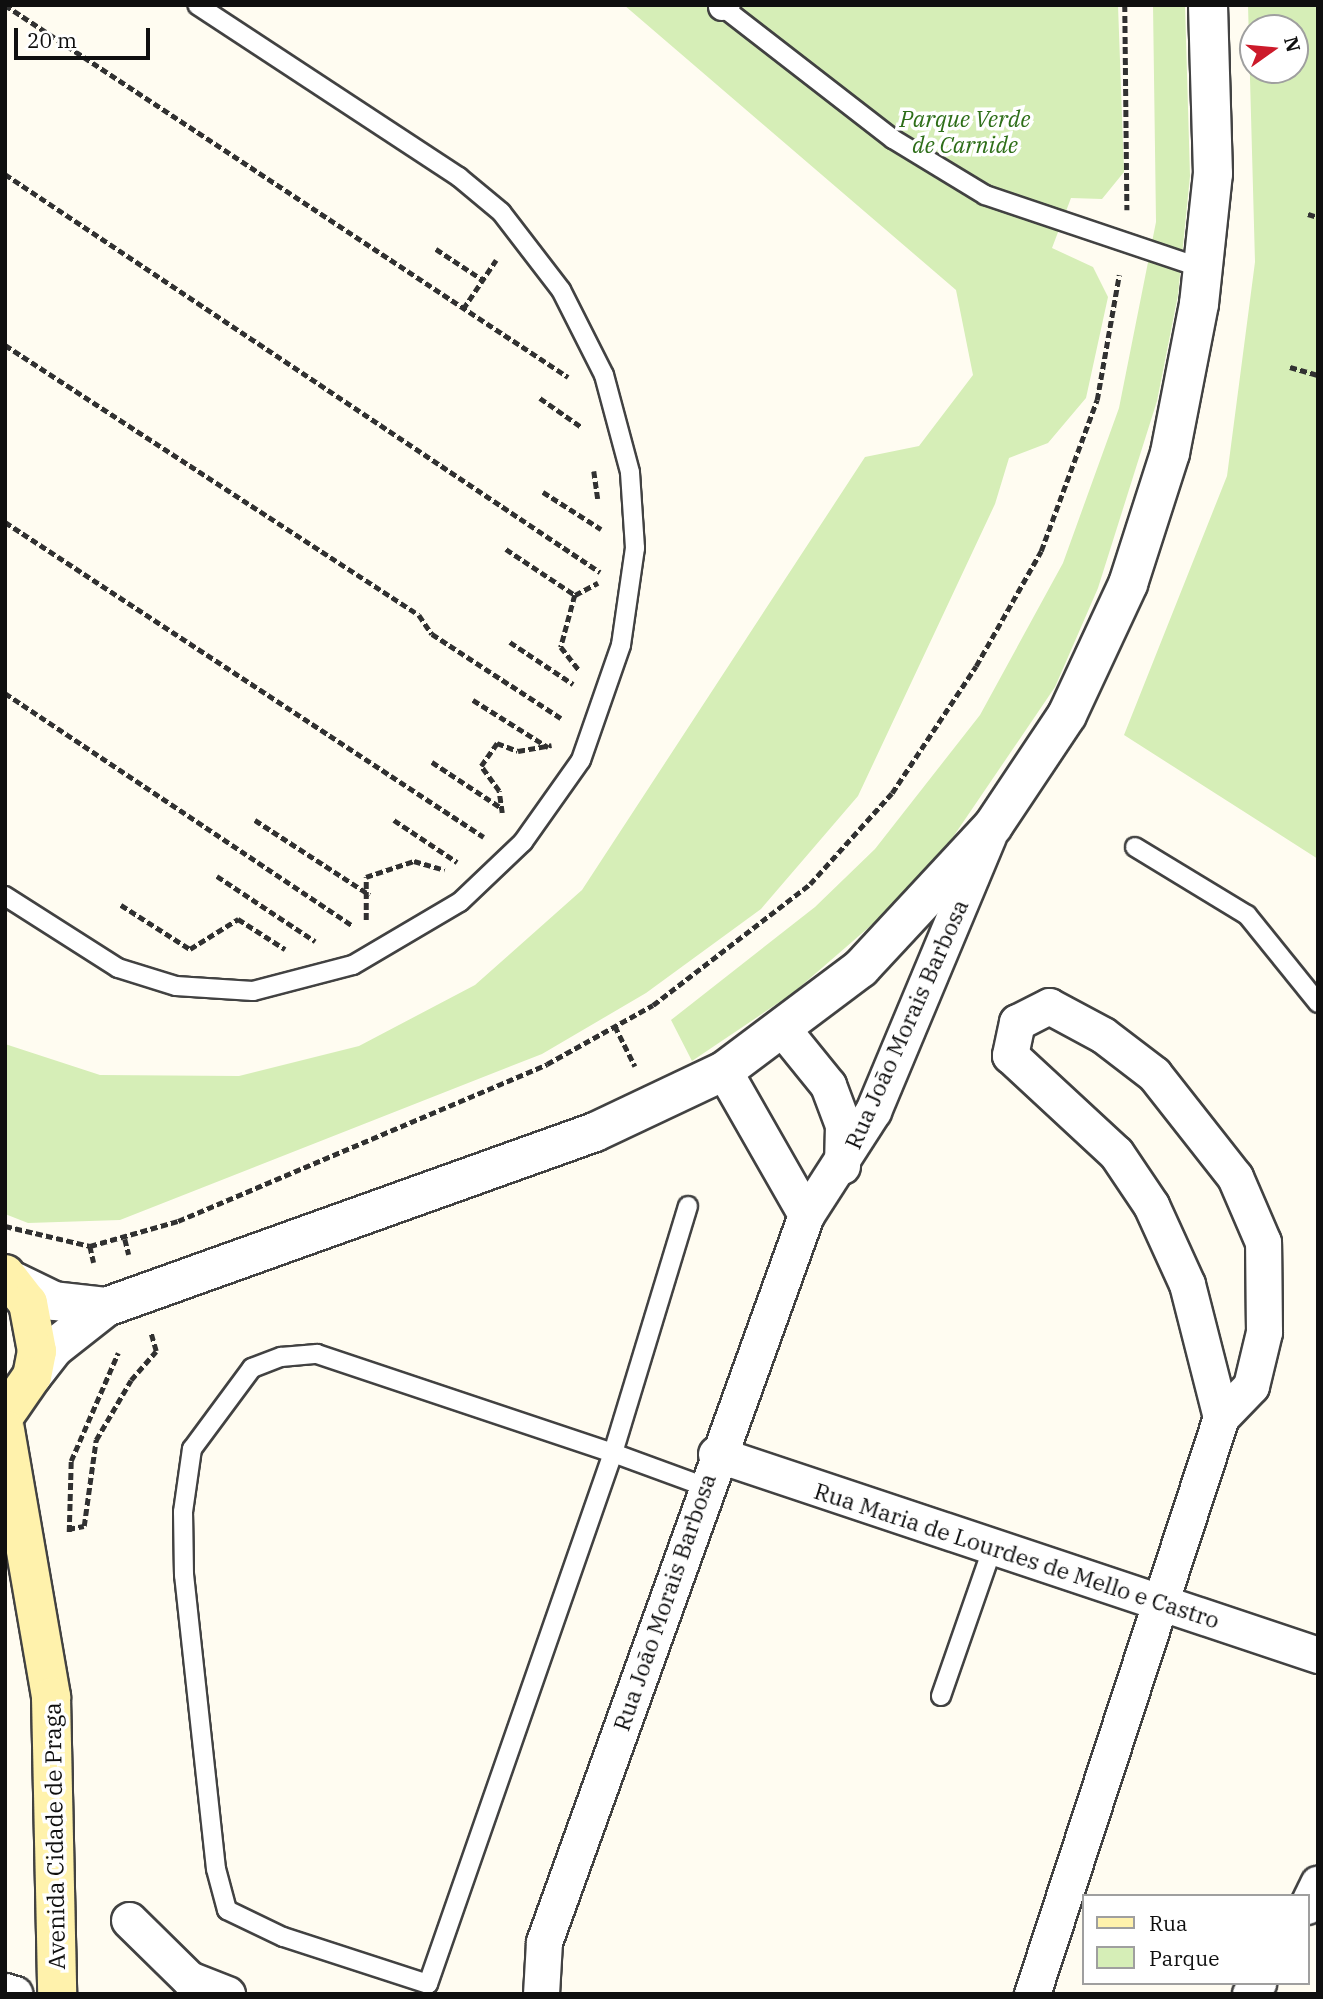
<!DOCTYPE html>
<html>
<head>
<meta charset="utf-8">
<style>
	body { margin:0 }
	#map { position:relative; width:1323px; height:1999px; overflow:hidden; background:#fffcf1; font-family:"IBM Plex Serif",serif }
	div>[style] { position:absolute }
	.green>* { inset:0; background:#d6eeb7 }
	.path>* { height:4.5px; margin-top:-2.25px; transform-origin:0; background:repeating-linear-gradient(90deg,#313131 0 7px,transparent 0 10.5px) }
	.roads { filter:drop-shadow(2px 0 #424242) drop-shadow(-2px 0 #424242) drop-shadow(0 2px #424242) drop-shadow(0 -2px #424242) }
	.service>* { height:18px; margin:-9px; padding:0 9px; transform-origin:9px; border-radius:9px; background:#fff }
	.pedestrian>* { height:26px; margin:-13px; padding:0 13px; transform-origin:13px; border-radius:13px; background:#fff }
	.minor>* { height:35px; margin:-17.5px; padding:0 17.5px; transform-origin:17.5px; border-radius:17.5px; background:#fff }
	.tertiary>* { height:38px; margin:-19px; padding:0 19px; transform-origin:19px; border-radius:19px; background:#fff }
	.secondary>* { height:38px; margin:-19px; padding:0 19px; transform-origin:19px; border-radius:19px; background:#fff2ac }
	span { translate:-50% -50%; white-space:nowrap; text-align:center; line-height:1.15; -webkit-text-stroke:7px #fff; paint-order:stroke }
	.park-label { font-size:23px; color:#2e6e19; font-style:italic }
	.street-label { font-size:23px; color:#0f0f0f }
	.frame { position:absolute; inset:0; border:7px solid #0f0f0f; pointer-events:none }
	.legend { position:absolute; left:1082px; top:1894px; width:228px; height:91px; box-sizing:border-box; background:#fff; border:2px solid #9f9f9f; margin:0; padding:9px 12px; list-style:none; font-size:21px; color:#0f0f0f }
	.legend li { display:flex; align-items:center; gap:14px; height:35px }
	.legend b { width:35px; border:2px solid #9f9f9f }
	.north { position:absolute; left:1239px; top:14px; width:70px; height:70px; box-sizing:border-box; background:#fff; border:2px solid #9f9f9f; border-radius:50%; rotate:75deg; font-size:19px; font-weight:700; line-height:28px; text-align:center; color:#0f0f0f }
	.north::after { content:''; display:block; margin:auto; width:24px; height:32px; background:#cc1a2a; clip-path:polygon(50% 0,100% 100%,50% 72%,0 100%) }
	.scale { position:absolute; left:14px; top:28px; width:136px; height:32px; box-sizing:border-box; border:4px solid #0f0f0f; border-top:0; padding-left:9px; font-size:21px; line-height:24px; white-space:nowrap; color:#0f0f0f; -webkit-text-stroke:5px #fff; paint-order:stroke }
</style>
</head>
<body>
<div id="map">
	<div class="green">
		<i style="clip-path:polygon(624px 5px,1118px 5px,1124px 172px,1102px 199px,1071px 198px,1052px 248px,1093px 267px,1108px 297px,1086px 398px,1048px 443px,1009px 458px,995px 504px,858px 796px,761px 909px,646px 993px,542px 1054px,120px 1220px,28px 1223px,5px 1214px,5px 1044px,100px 1075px,239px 1076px,359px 1046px,475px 985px,582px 890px,865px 457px,919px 446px,973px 375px,956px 290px)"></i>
		<i style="clip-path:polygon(1153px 5px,1185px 5px,1190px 176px,1178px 295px,1157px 401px,1098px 588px,1055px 687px,951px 840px,883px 915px,793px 993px,692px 1061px,671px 1020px,815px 907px,875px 849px,980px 715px,1063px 563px,1119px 408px,1156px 222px)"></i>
		<i style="clip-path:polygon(evenodd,1248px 5px,1318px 5px,1318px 859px,1124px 735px,1227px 476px,1255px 262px,1248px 5px,1253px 28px,1295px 28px,1295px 70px,1253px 70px,1253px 28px)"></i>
	</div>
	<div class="path">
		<i style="left:5px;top:5px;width:675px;rotate:33.45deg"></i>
		<i style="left:1125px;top:5px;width:205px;rotate:89.4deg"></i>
		<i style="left:5px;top:174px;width:716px;rotate:33.78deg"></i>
		<i style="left:1308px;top:214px;width:10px;rotate:17deg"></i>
		<i style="left:436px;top:249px;width:56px;rotate:33.4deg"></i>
		<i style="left:463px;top:309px;width:59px;rotate:-56deg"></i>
		<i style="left:5px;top:345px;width:494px;rotate:33.1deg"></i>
		<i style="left:419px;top:615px;width:23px;rotate:56deg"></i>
		<i style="left:432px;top:634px;width:154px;rotate:33.1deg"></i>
		<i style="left:1290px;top:367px;width:29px;rotate:16deg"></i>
		<i style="left:540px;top:398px;width:52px;rotate:34.9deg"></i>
		<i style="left:594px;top:471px;width:28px;rotate:82deg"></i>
		<i style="left:543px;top:492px;width:69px;rotate:32.5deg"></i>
		<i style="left:5px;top:522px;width:573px;rotate:33.33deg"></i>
		<i style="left:506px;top:549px;width:83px;rotate:33.7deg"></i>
		<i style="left:575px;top:595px;width:26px;rotate:-28deg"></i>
		<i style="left:575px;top:595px;width:54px;rotate:105.1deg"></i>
		<i style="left:561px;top:647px;width:29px;rotate:52deg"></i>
		<i style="left:510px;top:642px;width:76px;rotate:33.7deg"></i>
		<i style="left:5px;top:693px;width:419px;rotate:33.8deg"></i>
		<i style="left:473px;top:700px;width:89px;rotate:32.1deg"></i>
		<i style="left:432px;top:762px;width:85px;rotate:33.5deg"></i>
		<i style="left:502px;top:813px;width:22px;rotate:-98deg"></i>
		<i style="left:499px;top:791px;width:31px;rotate:-126deg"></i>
		<i style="left:481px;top:766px;width:28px;rotate:-55deg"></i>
		<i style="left:497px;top:743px;width:22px;rotate:21deg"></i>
		<i style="left:518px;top:751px;width:34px;rotate:-10deg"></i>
		<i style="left:255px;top:820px;width:137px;rotate:33.1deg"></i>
		<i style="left:394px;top:820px;width:76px;rotate:33.7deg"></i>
		<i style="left:217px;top:876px;width:118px;rotate:33.6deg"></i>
		<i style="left:121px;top:905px;width:82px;rotate:32.5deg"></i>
		<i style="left:190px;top:949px;width:57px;rotate:-32deg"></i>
		<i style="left:238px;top:919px;width:56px;rotate:32.6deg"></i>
		<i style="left:366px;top:920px;width:43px;rotate:-90deg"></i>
		<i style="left:366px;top:877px;width:51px;rotate:-18.4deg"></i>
		<i style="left:414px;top:861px;width:32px;rotate:16deg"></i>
		<i style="left:615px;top:1026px;width:45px;rotate:63.4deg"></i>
		<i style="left:5px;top:1226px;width:87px;rotate:13.2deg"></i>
		<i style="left:90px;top:1246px;width:17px;rotate:77deg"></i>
		<i style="left:125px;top:1239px;width:16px;rotate:76deg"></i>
		<i style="left:90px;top:1246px;width:91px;rotate:-15.9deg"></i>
		<i style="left:178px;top:1221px;width:401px;rotate:-23deg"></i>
		<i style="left:547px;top:1064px;width:121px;rotate:-29.1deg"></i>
		<i style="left:653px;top:1005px;width:198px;rotate:-37.6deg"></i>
		<i style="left:810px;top:884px;width:122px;rotate:-48deg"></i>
		<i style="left:892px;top:793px;width:152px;rotate:-56.5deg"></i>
		<i style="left:976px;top:666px;width:132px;rotate:-60.5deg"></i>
		<i style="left:1041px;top:551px;width:161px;rotate:-69.7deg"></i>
		<i style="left:1097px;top:400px;width:127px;rotate:-80deg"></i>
		<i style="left:68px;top:1529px;width:16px;rotate:-11deg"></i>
		<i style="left:84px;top:1526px;width:87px;rotate:-82.1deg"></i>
		<i style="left:96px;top:1440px;width:69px;rotate:-59.7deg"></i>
		<i style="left:131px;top:1380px;width:38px;rotate:-49deg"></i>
		<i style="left:156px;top:1351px;width:18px;rotate:-106deg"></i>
		<i style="left:69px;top:1532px;width:71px;rotate:-88.4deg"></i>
		<i style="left:71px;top:1461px;width:118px;rotate:-66.5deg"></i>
	</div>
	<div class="roads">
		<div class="service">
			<i style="left:720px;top:5px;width:219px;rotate:37.8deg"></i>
			<i style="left:893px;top:139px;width:108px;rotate:31.3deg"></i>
			<i style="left:985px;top:195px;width:229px;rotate:18.6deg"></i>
			<i style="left:1135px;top:847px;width:131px;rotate:31.3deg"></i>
			<i style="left:1247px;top:915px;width:113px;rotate:51.1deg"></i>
			<i style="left:5px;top:896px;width:134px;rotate:32.5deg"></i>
			<i style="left:118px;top:968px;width:61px;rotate:17.2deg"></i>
			<i style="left:176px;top:986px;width:77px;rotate:3.7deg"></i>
			<i style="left:253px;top:991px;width:103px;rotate:-14.6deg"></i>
			<i style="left:353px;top:965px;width:124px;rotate:-30.5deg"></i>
			<i style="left:460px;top:902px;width:87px;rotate:-43.6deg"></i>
			<i style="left:523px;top:842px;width:100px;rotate:-54.7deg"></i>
			<i style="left:581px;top:760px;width:122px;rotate:-70.8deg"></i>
			<i style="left:621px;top:645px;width:98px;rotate:-81.8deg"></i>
			<i style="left:635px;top:548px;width:76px;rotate:-93.8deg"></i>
			<i style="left:630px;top:472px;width:100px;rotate:-105deg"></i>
			<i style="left:604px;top:375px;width:95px;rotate:-116.8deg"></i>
			<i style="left:561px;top:290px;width:98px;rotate:-127.6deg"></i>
			<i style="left:501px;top:212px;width:55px;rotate:-140.2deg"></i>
			<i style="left:459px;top:177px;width:313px;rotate:-146.7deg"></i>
			<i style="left:688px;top:1206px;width:258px;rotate:106.9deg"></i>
			<i style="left:613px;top:1453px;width:562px;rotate:109.21deg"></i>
			<i style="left:428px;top:1984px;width:152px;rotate:-162deg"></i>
			<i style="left:283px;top:1937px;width:62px;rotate:-154.3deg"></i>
			<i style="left:227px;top:1910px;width:42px;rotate:-105deg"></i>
			<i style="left:216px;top:1869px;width:296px;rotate:-96.2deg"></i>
			<i style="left:184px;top:1575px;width:63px;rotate:-90.9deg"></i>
			<i style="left:183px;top:1512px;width:64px;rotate:-81.9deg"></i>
			<i style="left:192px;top:1449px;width:101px;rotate:-53.5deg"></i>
			<i style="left:252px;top:1368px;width:31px;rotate:-21deg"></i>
			<i style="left:281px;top:1357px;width:36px;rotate:-5deg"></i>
			<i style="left:317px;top:1354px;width:312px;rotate:18.5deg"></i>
			<i style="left:613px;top:1453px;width:99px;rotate:20.1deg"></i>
			<i style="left:941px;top:1696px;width:158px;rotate:-70.8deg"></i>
		</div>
		<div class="pedestrian">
			<i style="left:722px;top:7px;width:5px;rotate:-22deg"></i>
		</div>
		<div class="minor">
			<i style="left:781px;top:1027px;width:75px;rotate:51deg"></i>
			<i style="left:828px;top:1085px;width:43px;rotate:69.4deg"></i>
			<i style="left:843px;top:1125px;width:41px;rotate:91.4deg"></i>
			<i style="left:724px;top:1071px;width:166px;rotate:60.3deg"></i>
			<i style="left:716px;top:1454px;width:635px;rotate:18.46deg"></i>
			<i style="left:1307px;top:1906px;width:25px;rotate:-64deg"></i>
			<i style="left:129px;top:1920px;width:84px;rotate:44.5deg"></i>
			<i style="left:189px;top:1979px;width:41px;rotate:21.5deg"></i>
			<i style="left:5px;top:1991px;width:10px;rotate:17deg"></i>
			<i style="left:541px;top:1994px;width:52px;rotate:-86.7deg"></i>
			<i style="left:544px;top:1942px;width:773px;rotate:-70.18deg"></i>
			<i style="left:806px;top:1215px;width:124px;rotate:-57.2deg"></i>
			<i style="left:873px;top:1111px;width:298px;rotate:-67.3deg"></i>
			<i style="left:1032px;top:1994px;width:607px;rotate:-71.86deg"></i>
			<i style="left:1221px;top:1417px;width:43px;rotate:-45.9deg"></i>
			<i style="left:1251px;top:1386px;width:56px;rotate:-76.5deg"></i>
			<i style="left:1264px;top:1332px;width:90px;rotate:-90.6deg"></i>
			<i style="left:1263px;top:1242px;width:71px;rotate:-113.3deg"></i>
			<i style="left:1235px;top:1177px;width:131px;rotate:-128.2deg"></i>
			<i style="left:1154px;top:1074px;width:64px;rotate:-142.6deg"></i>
			<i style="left:1103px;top:1035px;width:61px;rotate:-151.8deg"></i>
			<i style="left:1049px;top:1006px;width:36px;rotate:153deg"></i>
			<i style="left:1017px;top:1022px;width:34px;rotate:102deg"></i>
			<i style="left:1010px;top:1055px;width:144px;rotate:42.8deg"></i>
			<i style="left:1116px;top:1153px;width:63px;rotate:56.1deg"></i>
			<i style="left:1151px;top:1205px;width:87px;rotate:65.5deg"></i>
			<i style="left:1187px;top:1284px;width:137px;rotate:75.7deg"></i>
			<i style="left:1250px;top:1994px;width:14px;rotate:-54deg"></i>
		</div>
		<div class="tertiary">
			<i style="left:15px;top:1282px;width:43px;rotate:26deg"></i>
			<i style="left:54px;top:1301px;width:52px;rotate:6.6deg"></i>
			<i style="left:32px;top:1376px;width:37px;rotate:-52deg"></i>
			<i style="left:55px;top:1347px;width:65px;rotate:-38.1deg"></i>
			<i style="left:106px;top:1307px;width:519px;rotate:-19.69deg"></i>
			<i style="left:595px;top:1132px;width:143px;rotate:-25.3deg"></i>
			<i style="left:724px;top:1071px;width:171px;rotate:-36.9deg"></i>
			<i style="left:861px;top:968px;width:194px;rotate:-47.1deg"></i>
			<i style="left:993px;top:826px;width:133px;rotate:-56.3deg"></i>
			<i style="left:1067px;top:715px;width:145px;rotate:-65deg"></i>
			<i style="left:1128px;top:584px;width:138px;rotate:-72.2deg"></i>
			<i style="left:1170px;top:453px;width:152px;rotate:-79deg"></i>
			<i style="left:1199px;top:304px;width:131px;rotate:-83.9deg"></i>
			<i style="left:1213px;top:174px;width:169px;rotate:-91.7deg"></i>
		</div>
		<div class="secondary">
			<i style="left:5px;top:1274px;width:37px;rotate:52deg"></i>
			<i style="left:28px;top:1303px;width:49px;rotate:79.4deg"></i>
			<i style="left:37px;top:1351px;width:25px;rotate:101deg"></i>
			<i style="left:32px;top:1376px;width:47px;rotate:124.7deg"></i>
			<i style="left:5px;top:1430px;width:271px;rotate:80.2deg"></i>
			<i style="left:51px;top:1697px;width:297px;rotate:88.8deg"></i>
		</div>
	</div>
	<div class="park-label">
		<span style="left:965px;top:131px">Parque Verde<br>de Carnide</span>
	</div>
	<div class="street-label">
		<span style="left:906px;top:1024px;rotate:-66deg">Rua João Morais Barbosa</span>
		<span style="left:1017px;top:1555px;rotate:18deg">Rua Maria de Lourdes de Mello e Castro</span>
		<span style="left:664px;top:1602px;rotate:-71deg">Rua João Morais Barbosa</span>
		<span style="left:54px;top:1836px;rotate:-91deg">Avenida Cidade de Praga</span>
	</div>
	<div class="frame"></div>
	<ul class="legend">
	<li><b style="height:9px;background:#fff2ac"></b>Rua</li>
	<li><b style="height:19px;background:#d6eeb7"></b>Parque</li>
	</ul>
	<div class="north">N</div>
	<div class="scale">20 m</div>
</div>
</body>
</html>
